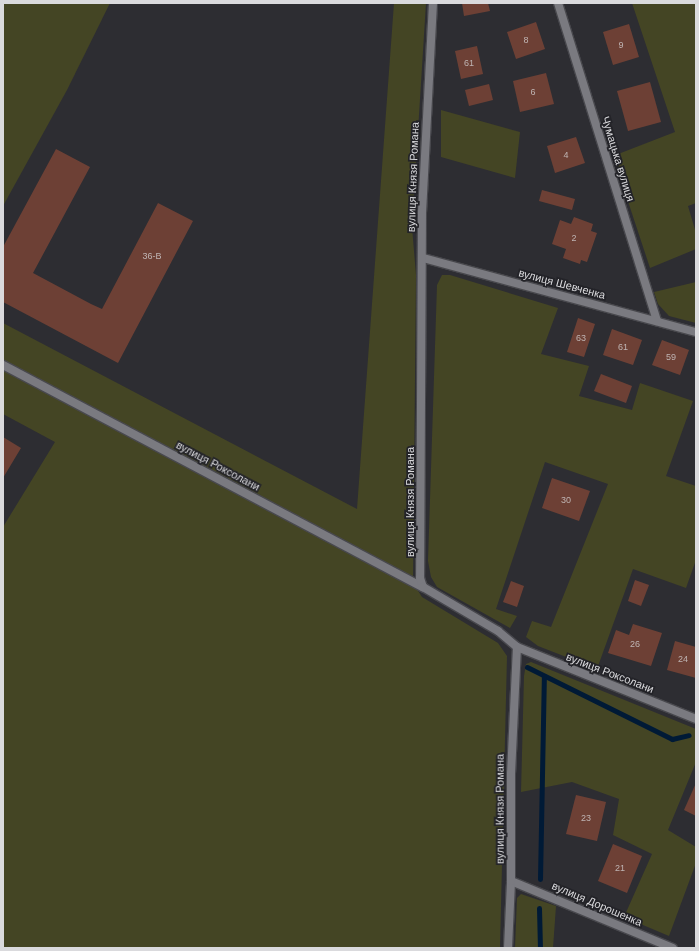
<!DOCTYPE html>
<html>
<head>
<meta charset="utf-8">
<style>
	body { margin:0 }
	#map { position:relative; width:699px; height:951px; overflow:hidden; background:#2d2d32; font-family:Arial,sans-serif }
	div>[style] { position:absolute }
	.green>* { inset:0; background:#444524 }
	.stream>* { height:5px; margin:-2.5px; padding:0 2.5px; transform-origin:2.5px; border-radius:2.5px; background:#001a36 }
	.building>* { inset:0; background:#6d4035 }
	.roads { filter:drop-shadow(1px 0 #48484d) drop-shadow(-1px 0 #48484d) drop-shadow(0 1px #48484d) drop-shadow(0 -1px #48484d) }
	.service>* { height:8px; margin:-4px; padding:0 4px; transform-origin:4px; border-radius:4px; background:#7a7a80 }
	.minor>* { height:8px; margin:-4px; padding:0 4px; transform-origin:4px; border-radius:4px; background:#7a7a80 }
	.tertiary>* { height:8px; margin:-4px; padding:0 4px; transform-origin:4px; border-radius:4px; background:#7a7a80 }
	span { translate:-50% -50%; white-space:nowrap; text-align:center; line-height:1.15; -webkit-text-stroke:3.5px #232328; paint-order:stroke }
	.number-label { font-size:9px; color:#bfb4b3 }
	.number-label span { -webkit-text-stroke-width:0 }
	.street-label { font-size:11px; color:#dadadd }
	.frame { position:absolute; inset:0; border:4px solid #dadadd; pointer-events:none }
</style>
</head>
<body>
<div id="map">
	<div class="green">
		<i style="clip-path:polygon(3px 3px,110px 3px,67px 90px,3px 206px)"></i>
		<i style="clip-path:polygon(394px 3px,426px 3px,412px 227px,416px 275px,413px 583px,422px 597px,498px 643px,507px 656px,500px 948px,3px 948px,3px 527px,55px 442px,3px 414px,3px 323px,357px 509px)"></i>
		<i style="clip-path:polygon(632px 3px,696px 3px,696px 203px,688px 206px,696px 233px,696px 249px,650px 268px,613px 156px,675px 132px)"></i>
		<i style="clip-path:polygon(441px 110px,520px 132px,515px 178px,441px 157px)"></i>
		<i style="clip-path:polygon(442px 275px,450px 275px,558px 308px,541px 354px,589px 366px,579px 396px,632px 410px,640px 383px,693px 401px,666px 476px,696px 486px,696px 560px,686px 588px,633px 569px,597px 669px,538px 646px,526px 637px,532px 621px,551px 627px,608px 484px,545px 462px,496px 609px,517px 616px,510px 628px,437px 587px,431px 577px,428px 561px,437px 285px)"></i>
		<i style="clip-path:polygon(696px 282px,696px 323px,669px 316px,658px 304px,654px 292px)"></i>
		<i style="clip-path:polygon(531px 662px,696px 729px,696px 762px,668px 830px,696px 847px,696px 863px,669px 936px,624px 917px,652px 854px,613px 835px,619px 799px,572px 782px,521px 792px,524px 676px,526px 664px)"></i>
		<i style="clip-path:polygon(521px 894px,556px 906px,553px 948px,515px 948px,517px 898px)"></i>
	</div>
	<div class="stream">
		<i style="left:527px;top:667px;width:162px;rotate:26.4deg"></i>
		<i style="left:672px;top:739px;width:17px;rotate:-13deg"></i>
		<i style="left:540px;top:879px;width:203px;rotate:-88.9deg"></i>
		<i style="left:539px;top:908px;width:40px;rotate:88.6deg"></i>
	</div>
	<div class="building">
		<i style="clip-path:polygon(462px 3px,488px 3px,490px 11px,464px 16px)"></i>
		<i style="clip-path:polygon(536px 22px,545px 49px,516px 59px,507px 32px)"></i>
		<i style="clip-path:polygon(629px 24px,639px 57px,613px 65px,603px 32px)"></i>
		<i style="clip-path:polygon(477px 46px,483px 74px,461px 79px,455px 51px)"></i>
		<i style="clip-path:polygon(546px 73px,554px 104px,520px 112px,513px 81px)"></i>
		<i style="clip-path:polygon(650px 82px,661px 122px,628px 131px,617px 91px)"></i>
		<i style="clip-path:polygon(489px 84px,493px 100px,469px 106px,465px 90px)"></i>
		<i style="clip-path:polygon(576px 137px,585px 163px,555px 173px,547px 146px)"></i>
		<i style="clip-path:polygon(56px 149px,90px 167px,33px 273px,91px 304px,102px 309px,158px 203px,193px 221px,118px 363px,3px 302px,3px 247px)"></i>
		<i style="clip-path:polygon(542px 190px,575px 199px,572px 210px,539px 201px)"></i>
		<i style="clip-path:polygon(574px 217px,593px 224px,591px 231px,597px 233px,587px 262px,581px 260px,580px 264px,563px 258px,566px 249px,552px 244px,560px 220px,571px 224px)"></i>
		<i style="clip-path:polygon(578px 318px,595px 324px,584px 357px,567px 352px)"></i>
		<i style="clip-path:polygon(612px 329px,642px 340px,633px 365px,603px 355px)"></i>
		<i style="clip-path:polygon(662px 340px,689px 350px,680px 375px,652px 365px)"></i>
		<i style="clip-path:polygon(601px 374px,632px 386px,626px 403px,594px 391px)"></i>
		<i style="clip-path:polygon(3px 437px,21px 448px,3px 478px)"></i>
		<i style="clip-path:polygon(552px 478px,590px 491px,579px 521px,542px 508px)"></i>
		<i style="clip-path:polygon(635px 580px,649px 585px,641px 606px,628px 601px)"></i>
		<i style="clip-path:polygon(511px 581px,524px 586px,517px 607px,503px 602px)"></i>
		<i style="clip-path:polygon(633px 624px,662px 633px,651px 666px,608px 653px,616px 630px,629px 635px)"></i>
		<i style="clip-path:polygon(675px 641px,696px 647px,696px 678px,667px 670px)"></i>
		<i style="clip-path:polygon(696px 783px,696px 816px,684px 810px)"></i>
		<i style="clip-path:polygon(576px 795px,606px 802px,597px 841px,566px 834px)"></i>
		<i style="clip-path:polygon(613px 844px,642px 856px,627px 893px,598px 881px)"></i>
	</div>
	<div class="roads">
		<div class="service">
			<i style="left:3px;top:365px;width:475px;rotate:27.9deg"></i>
		</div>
		<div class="minor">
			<i style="left:558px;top:3px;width:333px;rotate:72.7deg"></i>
			<i style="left:423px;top:258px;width:283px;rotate:15.2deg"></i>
			<i style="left:511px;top:881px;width:175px;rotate:22.5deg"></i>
			<i style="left:508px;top:948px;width:67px;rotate:-87.4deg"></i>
			<i style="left:511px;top:881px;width:107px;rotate:-90deg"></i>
			<i style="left:511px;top:774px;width:127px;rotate:-87.3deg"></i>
		</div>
		<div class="tertiary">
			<i style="left:433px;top:3px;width:209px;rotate:93deg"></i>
			<i style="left:422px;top:212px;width:366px;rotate:90.3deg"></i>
			<i style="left:420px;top:578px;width:9px;rotate:72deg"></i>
			<i style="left:423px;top:587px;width:87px;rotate:30.4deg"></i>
			<i style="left:498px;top:631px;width:25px;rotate:40deg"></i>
			<i style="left:517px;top:647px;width:193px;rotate:21.9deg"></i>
		</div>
	</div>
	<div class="number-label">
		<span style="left:526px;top:40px">8</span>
		<span style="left:621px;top:45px">9</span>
		<span style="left:469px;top:63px">61</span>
		<span style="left:533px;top:92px">6</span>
		<span style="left:566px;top:155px">4</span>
		<span style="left:574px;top:238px">2</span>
		<span style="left:152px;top:256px">36-В</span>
		<span style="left:581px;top:338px">63</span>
		<span style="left:623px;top:347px">61</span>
		<span style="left:671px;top:357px">59</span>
		<span style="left:566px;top:500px">30</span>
		<span style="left:635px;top:644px">26</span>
		<span style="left:683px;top:659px">24</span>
		<span style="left:586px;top:818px">23</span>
		<span style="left:620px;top:868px">21</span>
	</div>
	<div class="street-label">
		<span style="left:618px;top:159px;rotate:73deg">Чумацька вулиця</span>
		<span style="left:413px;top:177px;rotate:-88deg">вулиця Князя Романа</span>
		<span style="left:562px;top:284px;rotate:15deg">вулиця Шевченка</span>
		<span style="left:218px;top:466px;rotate:28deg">вулиця Роксолани</span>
		<span style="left:410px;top:502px;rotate:-90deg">вулиця Князя Романа</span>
		<span style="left:610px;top:673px;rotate:21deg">вулиця Роксолани</span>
		<span style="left:500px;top:809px;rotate:-90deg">вулиця Князя Романа</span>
		<span style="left:597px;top:904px;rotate:23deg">вулиця Дорошенка</span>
	</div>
	<div class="frame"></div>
</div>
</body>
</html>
